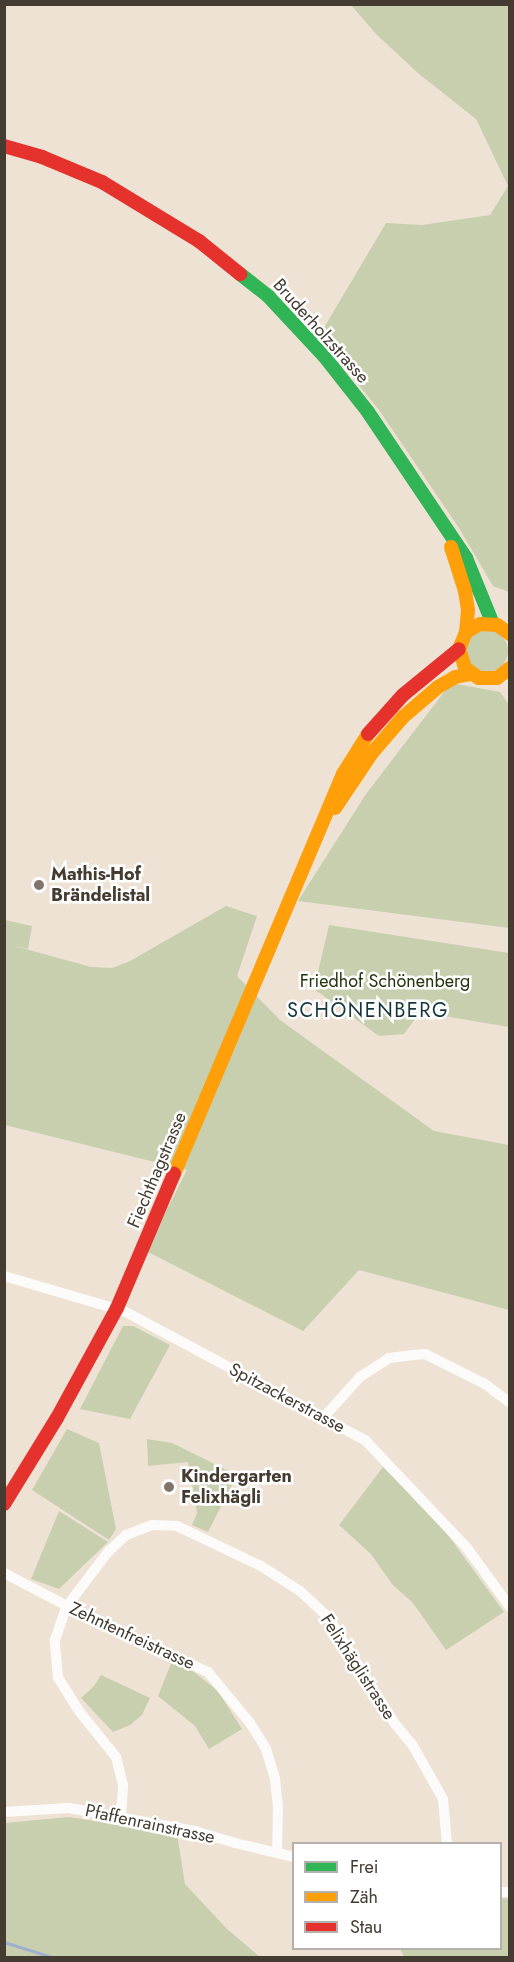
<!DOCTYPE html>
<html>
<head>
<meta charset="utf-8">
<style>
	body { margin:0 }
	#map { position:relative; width:514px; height:1962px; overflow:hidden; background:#eee2d4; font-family:Jost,sans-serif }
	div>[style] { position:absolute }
	.green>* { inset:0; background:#c8cfaf }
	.round { border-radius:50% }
	.stream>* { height:3px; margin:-1.5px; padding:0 1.5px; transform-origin:1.5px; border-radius:1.5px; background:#9eb0cd }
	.street>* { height:10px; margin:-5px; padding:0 5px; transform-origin:5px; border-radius:5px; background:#fcfbf9 }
	.fast>* { height:14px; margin:-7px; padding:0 7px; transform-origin:7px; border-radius:7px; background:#30b455 }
	.slow>* { height:14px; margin:-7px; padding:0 7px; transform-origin:7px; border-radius:7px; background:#ff9f0a }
	.jam>* { height:14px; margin:-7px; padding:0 7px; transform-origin:7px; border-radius:7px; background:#e5322d }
	.dots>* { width:16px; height:16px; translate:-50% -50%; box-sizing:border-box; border:3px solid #fff; border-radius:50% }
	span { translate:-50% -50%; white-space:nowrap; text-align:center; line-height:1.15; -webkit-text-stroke:5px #fff; paint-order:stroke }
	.street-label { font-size:18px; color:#443b31 }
	.poi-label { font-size:18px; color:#443b31; font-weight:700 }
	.left { translate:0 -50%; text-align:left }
	.park-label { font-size:18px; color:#24350e }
	.neighbourhood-label { font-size:20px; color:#15363d; letter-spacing:1.5px }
	.frame { position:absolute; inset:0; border:6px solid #443b31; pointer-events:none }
	.legend { position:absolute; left:292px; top:1842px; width:210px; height:108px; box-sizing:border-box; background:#fff; border:2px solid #b4b1ad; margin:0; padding:8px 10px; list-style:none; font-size:18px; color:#443b31 }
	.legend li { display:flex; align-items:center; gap:12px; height:30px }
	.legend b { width:30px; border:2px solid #b4b1ad }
</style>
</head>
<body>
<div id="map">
	<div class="green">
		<i style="clip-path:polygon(351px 5px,509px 5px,509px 592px,493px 586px,459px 528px,379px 410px,319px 336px,386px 223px,422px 225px,490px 215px,508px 186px,476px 119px,419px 74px,376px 34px)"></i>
		<i class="round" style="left:466px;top:630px;width:42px;height:42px"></i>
		<i style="clip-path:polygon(451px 683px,500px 692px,510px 706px,509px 928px,298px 901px,366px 794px)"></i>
		<i style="clip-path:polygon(226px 906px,257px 916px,237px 976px,280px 1020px,434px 1131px,509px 1145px,509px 1310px,359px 1270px,303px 1331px,146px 1251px,187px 1170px,5px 1125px,5px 920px,32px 926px,28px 949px,11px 945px,91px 967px,112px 968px,130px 961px)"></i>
		<i style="clip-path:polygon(329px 925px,509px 953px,509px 1027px,420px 1012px,404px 1034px,379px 1036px,314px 989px)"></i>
		<i style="clip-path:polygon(123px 1326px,133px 1326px,170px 1345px,130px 1419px,80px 1409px)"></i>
		<i style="clip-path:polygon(67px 1429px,99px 1443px,116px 1529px,109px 1540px,32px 1490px)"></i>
		<i style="clip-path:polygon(147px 1439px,172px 1443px,237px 1475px,208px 1532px,192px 1525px,197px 1513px,188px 1462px,148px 1466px)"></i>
		<i style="clip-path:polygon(383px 1467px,440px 1524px,504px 1612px,446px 1650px,413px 1603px,392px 1584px,371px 1554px,339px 1525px)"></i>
		<i style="clip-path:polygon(59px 1511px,108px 1542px,59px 1589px,31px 1579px)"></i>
		<i style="clip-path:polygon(172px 1661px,194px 1672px,218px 1691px,242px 1729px,209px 1749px,195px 1726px,158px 1696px)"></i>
		<i style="clip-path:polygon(101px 1675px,150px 1698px,142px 1715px,130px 1725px,113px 1732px,81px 1698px,94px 1686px)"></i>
		<i style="clip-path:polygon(69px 1817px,177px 1834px,185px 1884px,227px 1929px,260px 1957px,5px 1957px,5px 1823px)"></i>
		<i style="clip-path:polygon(501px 1898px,509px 1899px,509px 1957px,404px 1957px,400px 1949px,500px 1948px)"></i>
	</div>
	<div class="stream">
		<i style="left:4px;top:1942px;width:53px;rotate:17.4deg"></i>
	</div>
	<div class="street">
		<i style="left:4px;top:1276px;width:125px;rotate:16.3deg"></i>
		<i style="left:124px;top:1311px;width:273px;rotate:28.2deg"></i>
		<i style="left:365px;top:1440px;width:149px;rotate:46.6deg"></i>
		<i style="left:467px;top:1548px;width:73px;rotate:53.9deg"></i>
		<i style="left:323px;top:1418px;width:55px;rotate:-47.9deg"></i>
		<i style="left:360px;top:1377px;width:35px;rotate:-33deg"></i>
		<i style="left:389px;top:1358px;width:25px;rotate:-7deg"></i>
		<i style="left:414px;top:1355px;width:11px;rotate:-5deg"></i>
		<i style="left:425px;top:1354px;width:67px;rotate:26.6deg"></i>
		<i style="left:485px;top:1384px;width:31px;rotate:37deg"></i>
		<i style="left:4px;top:1573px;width:71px;rotate:27.6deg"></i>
		<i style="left:67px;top:1606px;width:156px;rotate:25.1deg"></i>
		<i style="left:208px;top:1672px;width:66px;rotate:50.5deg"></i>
		<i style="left:250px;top:1723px;width:31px;rotate:58deg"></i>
		<i style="left:266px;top:1749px;width:31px;rotate:73deg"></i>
		<i style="left:275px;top:1779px;width:28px;rotate:84deg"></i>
		<i style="left:278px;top:1807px;width:46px;rotate:91.2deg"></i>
		<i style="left:4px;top:1812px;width:65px;rotate:-3.5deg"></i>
		<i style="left:69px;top:1808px;width:128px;rotate:10.3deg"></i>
		<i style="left:195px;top:1831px;width:42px;rotate:16.7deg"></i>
		<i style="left:235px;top:1843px;width:61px;rotate:13.3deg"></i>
		<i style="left:121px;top:1816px;width:31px;rotate:-86deg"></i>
		<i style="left:123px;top:1785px;width:29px;rotate:-104deg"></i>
		<i style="left:116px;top:1757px;width:59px;rotate:-128.8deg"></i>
		<i style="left:79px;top:1711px;width:39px;rotate:-122deg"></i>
		<i style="left:58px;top:1678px;width:38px;rotate:-95deg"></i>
		<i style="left:55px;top:1640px;width:36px;rotate:-71deg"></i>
		<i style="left:67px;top:1606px;width:68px;rotate:-52.8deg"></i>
		<i style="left:108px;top:1552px;width:25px;rotate:-43deg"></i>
		<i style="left:126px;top:1535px;width:28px;rotate:-21deg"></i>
		<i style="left:152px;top:1525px;width:25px;rotate:2deg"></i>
		<i style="left:177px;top:1526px;width:93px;rotate:25.5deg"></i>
		<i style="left:261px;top:1566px;width:46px;rotate:32.7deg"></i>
		<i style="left:300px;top:1591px;width:38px;rotate:43deg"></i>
		<i style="left:328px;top:1617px;width:126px;rotate:57.9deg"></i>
		<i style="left:395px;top:1724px;width:26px;rotate:50deg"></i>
		<i style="left:412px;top:1744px;width:63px;rotate:60.6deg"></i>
		<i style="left:443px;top:1799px;width:45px;rotate:84.9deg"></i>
		<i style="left:500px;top:1892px;width:10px"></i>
	</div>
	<div class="fast">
		<i style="left:240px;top:274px;width:36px;rotate:38deg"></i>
		<i style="left:268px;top:296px;width:82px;rotate:47deg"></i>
		<i style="left:324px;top:356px;width:71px;rotate:51.8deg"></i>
		<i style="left:368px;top:412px;width:176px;rotate:56.1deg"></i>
		<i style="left:466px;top:558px;width:71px;rotate:67.8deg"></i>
	</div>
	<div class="slow">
		<i style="left:451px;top:547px;width:46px;rotate:72.3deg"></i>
		<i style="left:465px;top:591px;width:19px;rotate:81deg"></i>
		<i style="left:468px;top:610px;width:22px;rotate:95deg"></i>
		<i style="left:510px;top:634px;width:16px;rotate:-145deg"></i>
		<i style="left:497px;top:625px;width:17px;rotate:-177deg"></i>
		<i style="left:480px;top:624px;width:16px;rotate:150deg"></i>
		<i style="left:466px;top:632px;width:18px;rotate:112deg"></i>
		<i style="left:459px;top:649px;width:20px;rotate:72deg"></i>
		<i style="left:465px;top:668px;width:17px;rotate:36deg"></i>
		<i style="left:479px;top:678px;width:18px"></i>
		<i style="left:497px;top:678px;width:16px;rotate:-38deg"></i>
		<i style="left:335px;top:808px;width:66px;rotate:-56.1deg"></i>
		<i style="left:372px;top:753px;width:48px;rotate:-49.3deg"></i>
		<i style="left:403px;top:717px;width:46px;rotate:-40.6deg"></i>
		<i style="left:438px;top:687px;width:20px;rotate:-30deg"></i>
		<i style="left:455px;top:677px;width:15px;rotate:-11deg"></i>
		<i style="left:174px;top:1174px;width:434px;rotate:-67.1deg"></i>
		<i style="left:343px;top:774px;width:47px;rotate:-58deg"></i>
	</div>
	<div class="jam">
		<i style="left:4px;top:146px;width:40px;rotate:16deg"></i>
		<i style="left:42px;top:157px;width:65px;rotate:22.6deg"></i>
		<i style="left:102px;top:182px;width:114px;rotate:31.3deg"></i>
		<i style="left:199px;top:241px;width:53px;rotate:38.8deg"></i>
		<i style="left:368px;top:734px;width:52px;rotate:-48.1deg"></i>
		<i style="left:403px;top:695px;width:72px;rotate:-39.4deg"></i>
		<i style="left:4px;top:1504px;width:101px;rotate:-58.4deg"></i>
		<i style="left:57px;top:1418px;width:125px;rotate:-61.4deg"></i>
		<i style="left:117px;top:1308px;width:146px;rotate:-67deg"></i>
	</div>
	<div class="dots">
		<i style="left:39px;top:885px;background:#80756a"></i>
		<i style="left:169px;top:1487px;background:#80756a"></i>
	</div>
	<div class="street-label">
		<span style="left:321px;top:331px;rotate:48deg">Bruderholzstrasse</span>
		<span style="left:157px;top:1170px;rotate:-67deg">Fiechthagstrasse</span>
		<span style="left:287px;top:1398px;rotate:28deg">Spitzackerstrasse</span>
		<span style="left:132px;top:1636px;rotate:25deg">Zehntenfreistrasse</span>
		<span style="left:358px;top:1667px;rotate:57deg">Felixhäglistrasse</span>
		<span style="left:150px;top:1824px;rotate:12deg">Pfaffenrainstrasse</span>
	</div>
	<div class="poi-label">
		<span class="left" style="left:51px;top:885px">Mathis-Hof<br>Brändelistal</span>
		<span class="left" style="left:181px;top:1487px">Kindergarten<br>Felixhägli</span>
	</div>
	<div class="park-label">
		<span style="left:385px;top:981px">Friedhof Schönenberg</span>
	</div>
	<div class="neighbourhood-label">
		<span style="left:368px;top:1010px">SCHÖNENBERG</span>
	</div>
	<div class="frame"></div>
	<ul class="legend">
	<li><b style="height:8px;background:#30b455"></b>Frei</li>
	<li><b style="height:8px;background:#ff9f0a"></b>Zäh</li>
	<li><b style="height:8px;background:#e5322d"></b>Stau</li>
	</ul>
</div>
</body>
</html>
